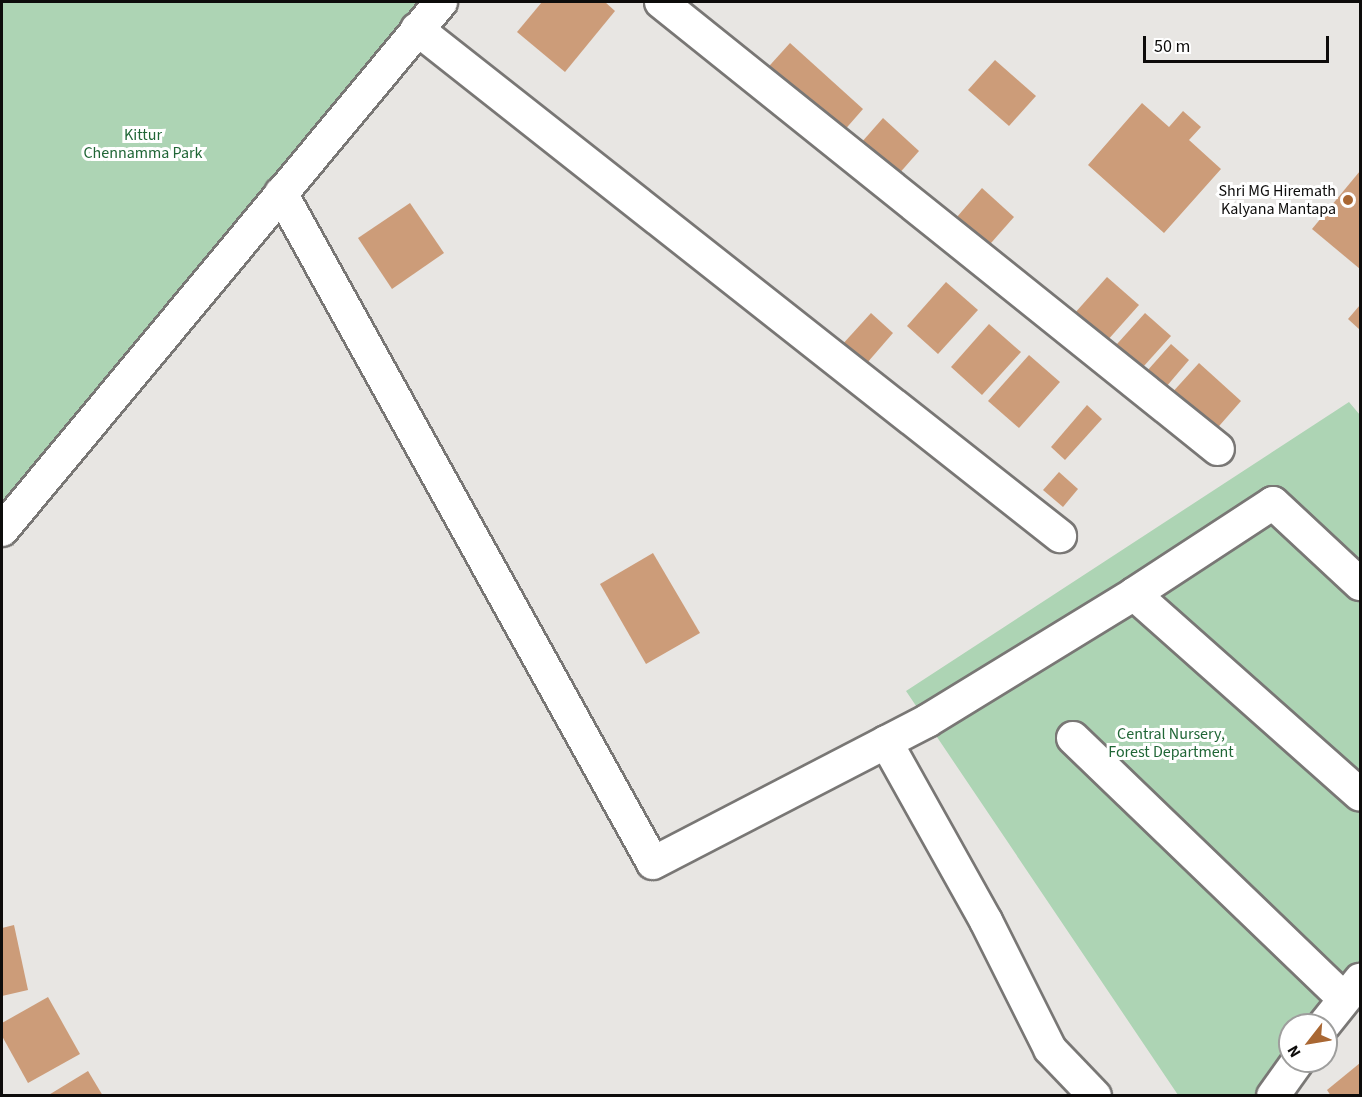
<!DOCTYPE html>
<html>
<head>
<meta charset="utf-8">
<style>
	body { margin:0 }
	#map { position:relative; width:1362px; height:1097px; overflow:hidden; background:#e8e6e3; font-family:"Source Sans 3",sans-serif }
	div>[style] { position:absolute }
	.green>* { inset:0; background:#add4b4 }
	.building>* { inset:0; background:#cc9c79 }
	.roads { filter:drop-shadow(2px 0 #797775) drop-shadow(-2px 0 #797775) drop-shadow(0 2px #797775) drop-shadow(0 -2px #797775) }
	.minor>* { height:32px; margin:-16px; padding:0 16px; transform-origin:16px; border-radius:16px; background:#fff }
	.dots>* { width:16px; height:16px; translate:-50% -50%; box-sizing:border-box; border:3px solid #fff; border-radius:50% }
	span { translate:-50% -50%; white-space:nowrap; text-align:center; line-height:1.15; -webkit-text-stroke:6px #fff; paint-order:stroke }
	.park-label { font-size:16px; color:#206636 }
	.poi-label { font-size:16px; color:#0d0c0b }
	.right { translate:-100% -50%; text-align:right }
	.frame { position:absolute; inset:0; border:3px solid #0d0c0b; pointer-events:none }
	.north { position:absolute; left:1278px; top:1013px; width:60px; height:60px; box-sizing:border-box; background:#fff; border:2px solid #9e9e9d; border-radius:50%; rotate:239deg; font-size:16px; font-weight:700; line-height:24px; text-align:center; color:#0d0c0b }
	.north::after { content:''; display:block; margin:auto; width:21px; height:27px; background:#a96733; clip-path:polygon(50% 0,100% 100%,50% 72%,0 100%) }
	.scale { position:absolute; left:1143px; top:36px; width:186px; height:27px; box-sizing:border-box; border:3px solid #0d0c0b; border-top:0; padding-left:8px; font-size:18px; line-height:21px; white-space:nowrap; color:#0d0c0b; -webkit-text-stroke:4px #fff; paint-order:stroke }
</style>
</head>
<body>
<div id="map">
	<div class="green">
		<i style="clip-path:polygon(2px 2px,445px 2px,2px 531px)"></i>
		<i style="clip-path:polygon(1349px 402px,1360px 415px,1360px 980px,1324px 1025px,1290px 1025px,1290px 1061px,1273px 1095px,1178px 1095px,906px 691px)"></i>
	</div>
	<div class="building">
		<i style="clip-path:polygon(542px 2px,605px 2px,615px 11px,565px 72px,517px 32px)"></i>
		<i style="clip-path:polygon(790px 43px,863px 109px,835px 141px,761px 75px)"></i>
		<i style="clip-path:polygon(995px 60px,1036px 96px,1009px 126px,968px 90px)"></i>
		<i style="clip-path:polygon(1142px 103px,1169px 127px,1183px 111px,1201px 127px,1189px 140px,1221px 169px,1164px 233px,1088px 165px)"></i>
		<i style="clip-path:polygon(883px 118px,919px 151px,897px 176px,861px 143px)"></i>
		<i style="clip-path:polygon(1360px 171px,1360px 269px,1312px 229px)"></i>
		<i style="clip-path:polygon(982px 188px,1014px 217px,976px 260px,944px 232px)"></i>
		<i style="clip-path:polygon(410px 203px,444px 253px,392px 289px,358px 238px)"></i>
		<i style="clip-path:polygon(1107px 277px,1139px 305px,1098px 351px,1066px 323px)"></i>
		<i style="clip-path:polygon(946px 282px,978px 310px,938px 354px,907px 326px)"></i>
		<i style="clip-path:polygon(1360px 305px,1360px 330px,1348px 319px)"></i>
		<i style="clip-path:polygon(871px 313px,893px 333px,854px 378px,831px 357px)"></i>
		<i style="clip-path:polygon(1145px 313px,1171px 336px,1134px 377px,1108px 354px)"></i>
		<i style="clip-path:polygon(989px 324px,1021px 352px,982px 395px,951px 367px)"></i>
		<i style="clip-path:polygon(1171px 344px,1189px 360px,1166px 387px,1147px 371px)"></i>
		<i style="clip-path:polygon(1029px 355px,1060px 382px,1019px 428px,988px 401px)"></i>
		<i style="clip-path:polygon(1199px 363px,1241px 401px,1213px 433px,1170px 395px)"></i>
		<i style="clip-path:polygon(1087px 405px,1102px 419px,1065px 460px,1051px 447px)"></i>
		<i style="clip-path:polygon(1059px 472px,1078px 489px,1063px 507px,1043px 490px)"></i>
		<i style="clip-path:polygon(653px 553px,700px 633px,646px 664px,600px 584px)"></i>
		<i style="clip-path:polygon(14px 925px,28px 990px,2px 996px,2px 928px)"></i>
		<i style="clip-path:polygon(48px 997px,80px 1054px,28px 1083px,2px 1036px,2px 1023px)"></i>
		<i style="clip-path:polygon(1360px 1063px,1360px 1096px,1331px 1096px,1327px 1090px)"></i>
		<i style="clip-path:polygon(88px 1071px,103px 1096px,47px 1096px)"></i>
	</div>
	<div class="roads">
		<div class="minor">
			<i style="left:661px;top:2px;width:714px;rotate:38.75deg"></i>
			<i style="left:417px;top:29px;width:819px;rotate:38.26deg"></i>
			<i style="left:281px;top:193px;width:766px;rotate:60.96deg"></i>
			<i style="left:653px;top:863px;width:309px;rotate:-27.4deg"></i>
			<i style="left:927px;top:721px;width:243px;rotate:-31.5deg"></i>
			<i style="left:1134px;top:594px;width:302px;rotate:41.6deg"></i>
			<i style="left:2px;top:530px;width:687px;rotate:-50.26deg"></i>
			<i style="left:1134px;top:594px;width:166px;rotate:-33.2deg"></i>
			<i style="left:1273px;top:503px;width:119px;rotate:43deg"></i>
			<i style="left:1073px;top:738px;width:375px;rotate:43.9deg"></i>
			<i style="left:886px;top:742px;width:205px;rotate:60.8deg"></i>
			<i style="left:986px;top:921px;width:143px;rotate:63.4deg"></i>
			<i style="left:1050px;top:1049px;width:65px;rotate:46.2deg"></i>
			<i style="left:1324px;top:1025px;width:58px;rotate:-51.3deg"></i>
			<i style="left:1273px;top:1096px;width:43px;rotate:-54.5deg"></i>
		</div>
	</div>
	<div class="dots">
		<i style="left:1348px;top:200px;background:#a96733"></i>
	</div>
	<div class="park-label">
		<span style="left:143px;top:144px">Kittur<br>Chennamma Park</span>
		<span style="left:1171px;top:743px">Central Nursery,<br>Forest Department</span>
	</div>
	<div class="poi-label">
		<span class="right" style="left:1336px;top:200px">Shri MG Hiremath<br>Kalyana Mantapa</span>
	</div>
	<div class="frame"></div>
	<div class="north">N</div>
	<div class="scale">50 m</div>
</div>
</body>
</html>
